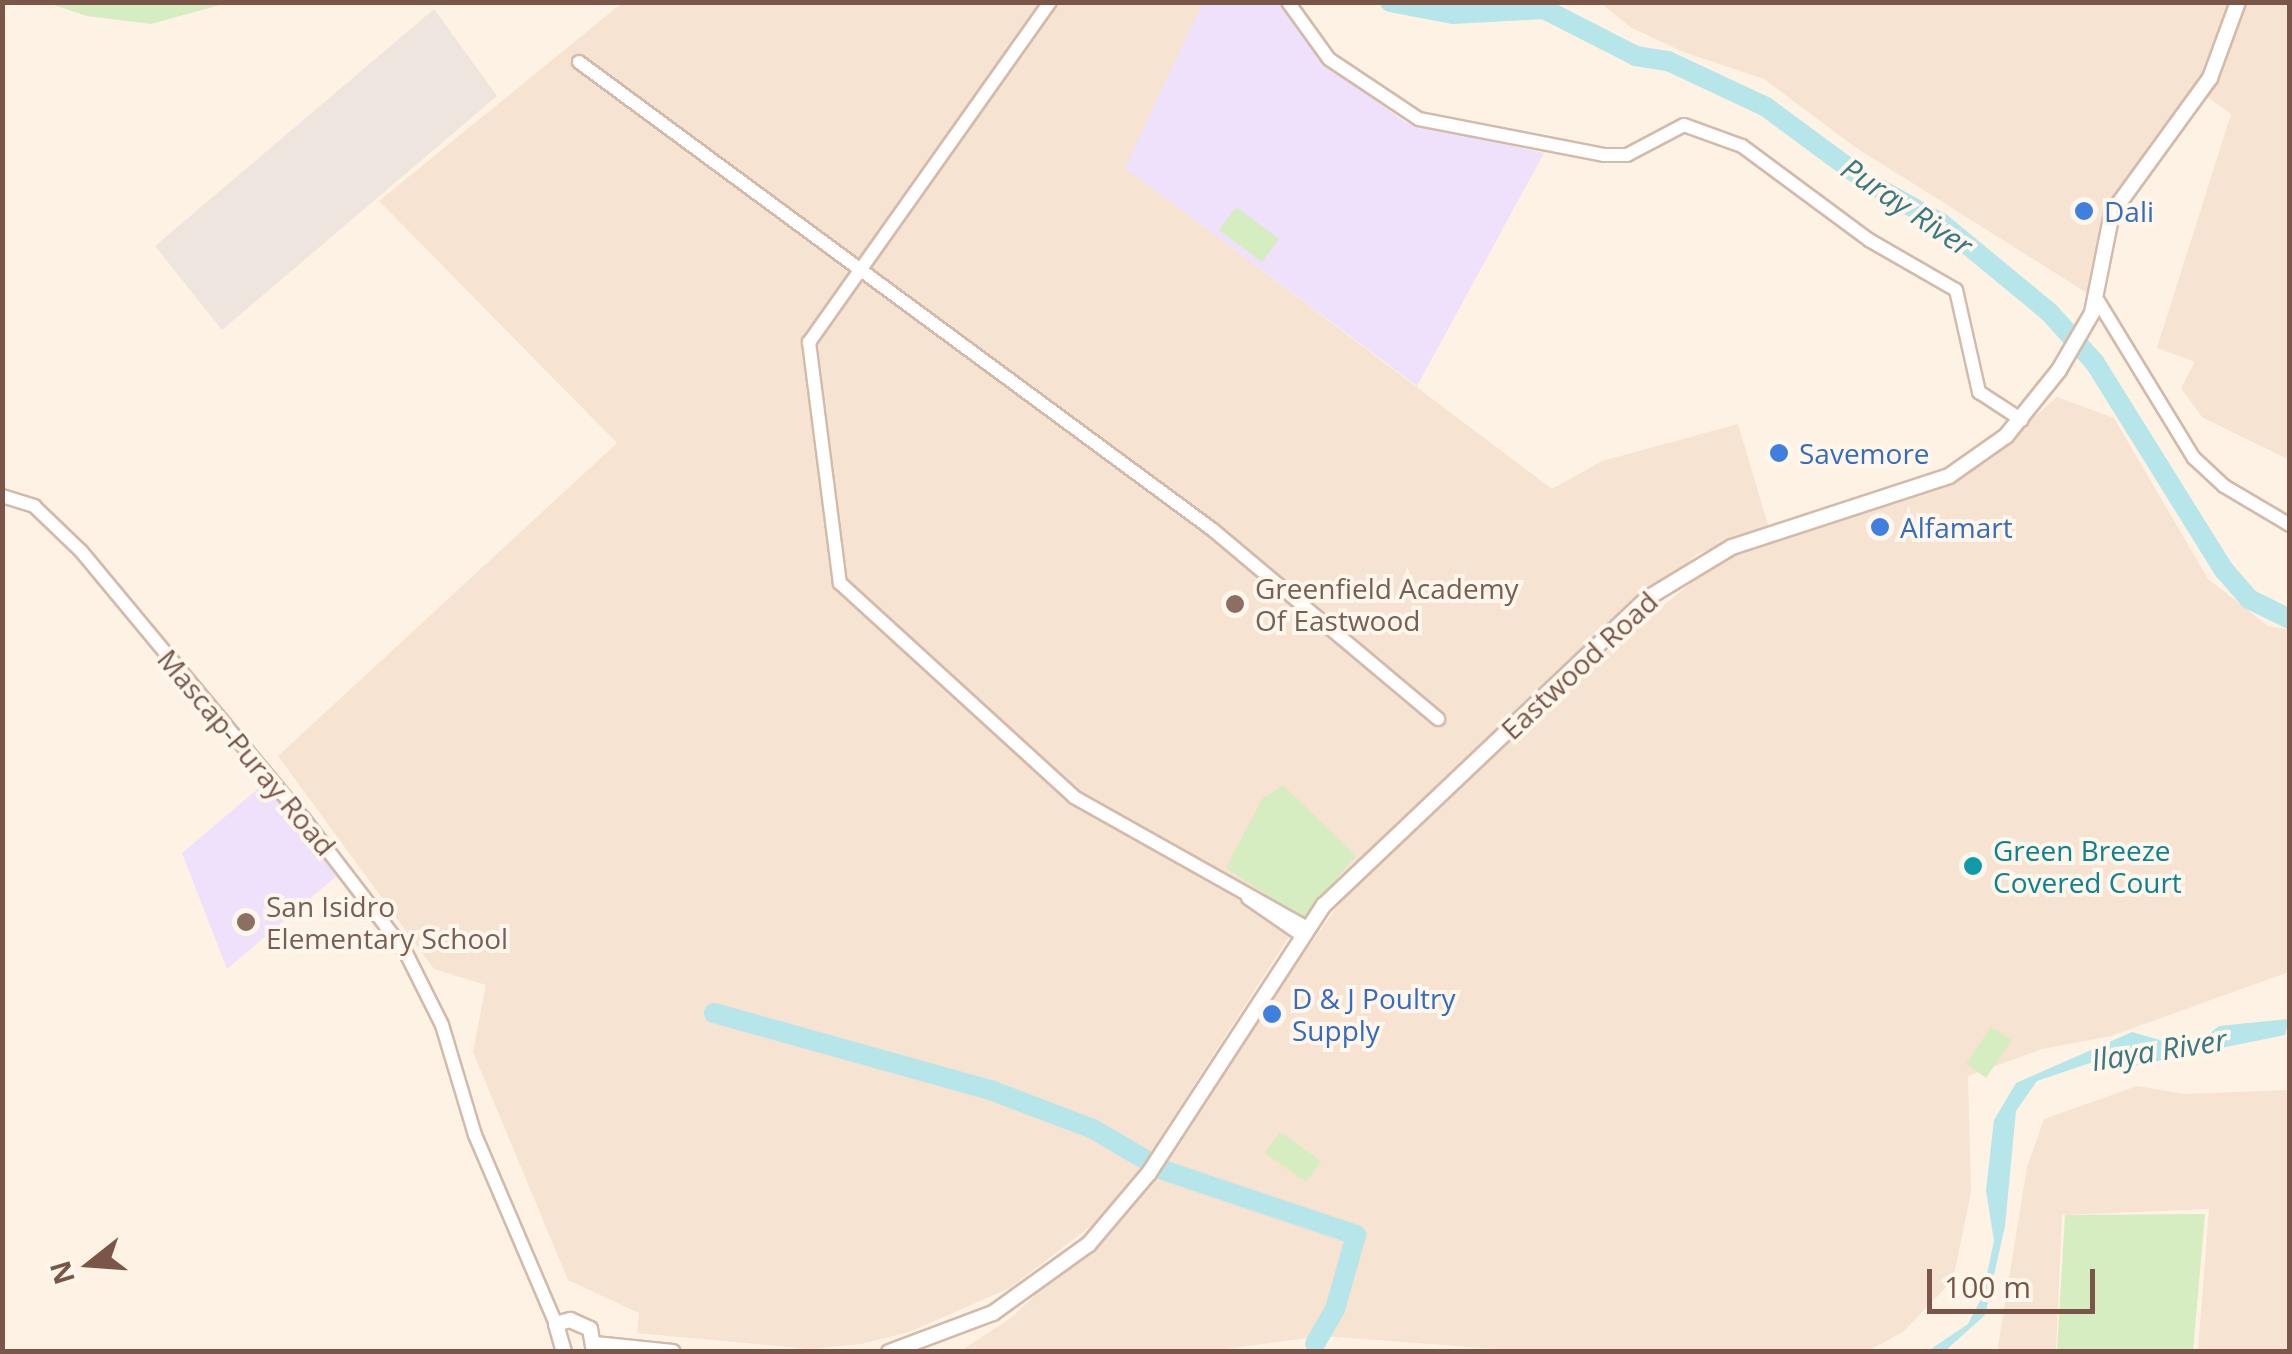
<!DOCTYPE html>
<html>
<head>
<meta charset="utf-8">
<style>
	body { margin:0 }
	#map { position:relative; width:2292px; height:1354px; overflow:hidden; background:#fef2e4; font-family:"Open Sans",sans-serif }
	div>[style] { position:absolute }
	.residential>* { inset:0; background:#f6e3d1 }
	.industrial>* { inset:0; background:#ede5de }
	.education>* { inset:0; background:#efe0fb }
	.green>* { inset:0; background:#d5edc1 }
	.water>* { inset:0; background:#b6e5ea }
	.river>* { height:20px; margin:-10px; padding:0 10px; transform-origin:10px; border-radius:10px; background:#b6e5ea }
	.roads { filter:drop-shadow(2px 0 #d3bbab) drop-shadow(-2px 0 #d3bbab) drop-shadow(0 2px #d3bbab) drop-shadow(0 -2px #d3bbab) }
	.tertiary>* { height:12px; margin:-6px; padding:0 6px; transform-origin:6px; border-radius:6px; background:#fff }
	.secondary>* { height:14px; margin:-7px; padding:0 7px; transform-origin:7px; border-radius:7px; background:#fff }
	.dots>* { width:28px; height:28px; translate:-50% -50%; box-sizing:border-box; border:5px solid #fff6ec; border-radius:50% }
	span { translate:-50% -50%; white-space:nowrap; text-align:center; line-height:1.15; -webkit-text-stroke:8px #fff6ec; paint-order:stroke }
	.shop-label { font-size:28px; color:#366cbe }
	.left { translate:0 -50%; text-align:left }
	.education-label { font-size:28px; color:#785e54 }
	.street-label { font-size:28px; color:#795647 }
	.culture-label { font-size:28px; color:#0d838f }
	.water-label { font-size:30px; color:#397880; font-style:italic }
	.frame { position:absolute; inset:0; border:5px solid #795647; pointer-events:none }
	.north { position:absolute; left:40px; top:1214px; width:100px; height:100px; -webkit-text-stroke:8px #fff6ec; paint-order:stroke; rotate:253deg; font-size:28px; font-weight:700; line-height:40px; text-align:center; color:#795647 }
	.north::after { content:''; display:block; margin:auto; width:35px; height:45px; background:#795647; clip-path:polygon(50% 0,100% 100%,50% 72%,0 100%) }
	.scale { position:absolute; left:1927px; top:1269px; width:168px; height:45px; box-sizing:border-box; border:5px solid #795647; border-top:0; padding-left:12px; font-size:30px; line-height:35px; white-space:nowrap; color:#795647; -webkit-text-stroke:8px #fff6ec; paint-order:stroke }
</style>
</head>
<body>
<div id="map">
	<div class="residential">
		<i style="clip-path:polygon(622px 3px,1203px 3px,1126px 168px,1552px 489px,1602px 461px,1738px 424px,1769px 528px,1697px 554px,1513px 714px,1336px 883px,1288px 938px,1130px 1185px,1101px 1218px,1010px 1288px,909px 1332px,861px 1344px,811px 1349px,637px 1333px,639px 1313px,568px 1280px,473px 1052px,486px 985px,434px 969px,278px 756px,617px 443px,379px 201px)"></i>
		<i style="clip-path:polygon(1601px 3px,2289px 3px,2289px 460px,2202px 417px,2181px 388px,2195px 362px,2157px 348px,2231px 114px,2209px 98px,2193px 93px,2108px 213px,2095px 298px,1855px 147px,1764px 79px,1683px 52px,1630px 27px)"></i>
		<i style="clip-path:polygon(2057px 397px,2114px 418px,2208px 579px,2268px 626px,2289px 630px,2289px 972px,2111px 1036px,2042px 1049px,1968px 1076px,1971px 1192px,1953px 1280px,1903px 1332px,1866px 1352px,1537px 1352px,1323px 1336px,1203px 1352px,959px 1352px,1012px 1317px,1155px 1181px,1245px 1036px,1354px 883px,1570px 681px,1727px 554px,1933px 489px,1984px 461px)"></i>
		<i style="clip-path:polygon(2137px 1086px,2184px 1094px,2289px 1090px,2289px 1351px,2198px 1351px,2209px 1209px,2062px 1215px,2056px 1351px,1997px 1352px,2027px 1167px,2044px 1119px)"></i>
	</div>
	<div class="industrial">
		<i style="clip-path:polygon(434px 9px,497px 96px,222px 330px,155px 246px)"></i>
	</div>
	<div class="education">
		<i style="clip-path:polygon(1203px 2px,1285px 3px,1326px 64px,1405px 122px,1544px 153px,1417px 386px,1125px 168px)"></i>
		<i style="clip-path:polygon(266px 782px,339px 874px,227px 969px,182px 853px)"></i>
	</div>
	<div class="green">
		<i style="clip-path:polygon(48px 3px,48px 2px,227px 3px,151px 24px,87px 16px)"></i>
		<i style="clip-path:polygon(1236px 207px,1279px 239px,1262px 262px,1219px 230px)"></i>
		<i style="clip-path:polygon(1283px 785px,1356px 856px,1302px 918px,1226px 868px,1262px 799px)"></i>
		<i style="clip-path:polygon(1991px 1027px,2012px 1040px,1986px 1078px,1966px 1064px)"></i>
		<i style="clip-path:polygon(1280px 1132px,1321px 1161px,1306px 1182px,1265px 1153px)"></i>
		<i style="clip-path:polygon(2205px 1214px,2193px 1351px,2057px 1351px,2065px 1215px)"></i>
	</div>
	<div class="water">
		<i style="clip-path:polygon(2289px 1019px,2285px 1035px,2133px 1066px,2093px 1062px,2037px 1081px,2016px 1111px,2005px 1226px,1985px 1315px,1945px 1351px,1928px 1351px,1968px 1324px,1982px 1297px,1994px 1241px,1986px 1190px,1994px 1120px,2016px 1083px,2132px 1032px,2177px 1045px,2200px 1041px,2219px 1026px)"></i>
	</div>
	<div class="river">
		<i style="left:1390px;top:2px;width:64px;rotate:10.8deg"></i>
		<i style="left:1453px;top:14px;width:91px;rotate:-3.1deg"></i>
		<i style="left:1544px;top:9px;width:103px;rotate:27.1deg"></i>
		<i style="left:1636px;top:56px;width:32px;rotate:9deg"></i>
		<i style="left:1668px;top:61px;width:108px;rotate:25.1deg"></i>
		<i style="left:1766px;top:107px;width:128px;rotate:36.4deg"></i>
		<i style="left:1869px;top:183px;width:82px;rotate:29.1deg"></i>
		<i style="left:1941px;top:223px;width:141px;rotate:39.5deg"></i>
		<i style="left:2050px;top:313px;width:67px;rotate:48deg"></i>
		<i style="left:2095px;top:363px;width:244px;rotate:58.1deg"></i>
		<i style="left:2224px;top:570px;width:38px;rotate:49deg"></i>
		<i style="left:2249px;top:599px;width:46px;rotate:26deg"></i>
		<i style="left:714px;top:1013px;width:290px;rotate:15.6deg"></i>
		<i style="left:993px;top:1091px;width:107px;rotate:20.8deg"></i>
		<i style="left:1093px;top:1129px;width:59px;rotate:30.5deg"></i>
		<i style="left:1163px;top:1170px;width:204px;rotate:18.6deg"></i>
		<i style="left:1356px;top:1235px;width:77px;rotate:105.8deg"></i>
		<i style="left:1335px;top:1309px;width:40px;rotate:119.7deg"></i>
	</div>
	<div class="roads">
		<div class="tertiary">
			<i style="left:1050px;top:2px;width:417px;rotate:125.3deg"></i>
			<i style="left:809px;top:342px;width:243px;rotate:82.7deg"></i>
			<i style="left:840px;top:583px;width:317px;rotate:42.4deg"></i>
			<i style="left:1074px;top:797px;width:266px;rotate:29.3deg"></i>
			<i style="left:1288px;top:2px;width:70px;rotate:54.3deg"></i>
			<i style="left:1329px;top:59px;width:108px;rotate:33.7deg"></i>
			<i style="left:1419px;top:119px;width:188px;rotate:11deg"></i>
			<i style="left:1604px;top:155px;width:23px"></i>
			<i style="left:1627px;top:155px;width:64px;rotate:-27.8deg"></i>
			<i style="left:1684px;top:125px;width:62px;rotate:19.9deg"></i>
			<i style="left:1742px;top:146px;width:158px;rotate:36.5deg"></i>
			<i style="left:1869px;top:240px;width:100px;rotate:29.9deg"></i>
			<i style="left:1956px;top:290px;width:105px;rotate:77.3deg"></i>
			<i style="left:1979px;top:392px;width:51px;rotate:33.1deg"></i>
			<i style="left:579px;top:62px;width:788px;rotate:36.43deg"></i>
			<i style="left:1213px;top:530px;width:294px;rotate:40deg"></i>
			<i style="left:2098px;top:301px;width:184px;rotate:58.6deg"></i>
			<i style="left:2194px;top:458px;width:41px;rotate:43deg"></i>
			<i style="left:2224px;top:486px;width:77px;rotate:30.6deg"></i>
			<i style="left:2px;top:496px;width:34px;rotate:17deg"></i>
			<i style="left:34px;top:506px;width:65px;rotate:43.8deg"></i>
			<i style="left:81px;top:551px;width:347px;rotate:50.3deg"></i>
			<i style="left:303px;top:818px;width:168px;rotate:52.5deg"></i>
			<i style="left:405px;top:951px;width:83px;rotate:63.4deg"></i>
			<i style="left:442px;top:1025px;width:115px;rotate:73.3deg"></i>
			<i style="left:475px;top:1135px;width:206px;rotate:66.8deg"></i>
			<i style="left:1248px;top:898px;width:63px;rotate:34.7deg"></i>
		</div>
		<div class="secondary">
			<i style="left:595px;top:1344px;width:78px;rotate:5.9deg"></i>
			<i style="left:564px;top:1352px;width:29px;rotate:-106deg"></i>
			<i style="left:556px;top:1324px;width:15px;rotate:-16deg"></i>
			<i style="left:570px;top:1320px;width:22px;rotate:24deg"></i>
			<i style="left:590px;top:1329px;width:23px;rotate:80deg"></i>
			<i style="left:889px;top:1352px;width:111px;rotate:-20.6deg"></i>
			<i style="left:993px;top:1313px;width:118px;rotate:-35.7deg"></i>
			<i style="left:1089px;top:1244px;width:93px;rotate:-49.8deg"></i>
			<i style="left:1149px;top:1173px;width:320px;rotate:-56.9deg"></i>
			<i style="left:1324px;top:905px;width:444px;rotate:-43.5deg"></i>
			<i style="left:1646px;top:599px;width:100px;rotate:-31.2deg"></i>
			<i style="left:1732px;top:547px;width:228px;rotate:-18.1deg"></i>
			<i style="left:1949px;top:476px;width:70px;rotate:-35.1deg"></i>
			<i style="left:2006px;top:436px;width:85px;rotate:-51.2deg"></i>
			<i style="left:2059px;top:370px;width:66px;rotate:-59.9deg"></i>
			<i style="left:2092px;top:313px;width:102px;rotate:-78.7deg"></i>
			<i style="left:2112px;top:213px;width:167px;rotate:-54deg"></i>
			<i style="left:2210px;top:78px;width:81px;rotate:-69.8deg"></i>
		</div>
	</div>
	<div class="dots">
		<i style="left:2084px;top:211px;background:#3f7fe0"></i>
		<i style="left:1779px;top:453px;background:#3f7fe0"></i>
		<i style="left:1880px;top:527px;background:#3f7fe0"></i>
		<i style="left:1235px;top:604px;background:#8d6e63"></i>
		<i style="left:1973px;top:866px;background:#0f9aa8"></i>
		<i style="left:246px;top:922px;background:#8d6e63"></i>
		<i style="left:1272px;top:1014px;background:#3f7fe0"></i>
	</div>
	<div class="shop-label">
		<span class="left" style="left:2104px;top:211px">Dali</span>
		<span class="left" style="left:1799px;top:453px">Savemore</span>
		<span class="left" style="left:1900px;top:527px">Alfamart</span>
		<span class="left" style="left:1292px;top:1014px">D &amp; J Poultry<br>Supply</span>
	</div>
	<div class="education-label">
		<span class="left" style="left:1255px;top:604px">Greenfield Academy<br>Of Eastwood</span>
		<span class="left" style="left:266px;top:922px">San Isidro<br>Elementary School</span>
	</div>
	<div class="street-label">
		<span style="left:1579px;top:665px;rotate:-43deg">Eastwood Road</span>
		<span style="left:247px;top:752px;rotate:50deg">Mascap-Puray Road</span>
	</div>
	<div class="culture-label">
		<span class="left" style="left:1993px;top:866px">Green Breeze<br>Covered Court</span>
	</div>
	<div class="water-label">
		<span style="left:1907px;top:207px;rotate:34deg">Puray River</span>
		<span style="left:2159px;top:1050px;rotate:-9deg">Ilaya River</span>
	</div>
	<div class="frame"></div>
	<div class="north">N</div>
	<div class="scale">100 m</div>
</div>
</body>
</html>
